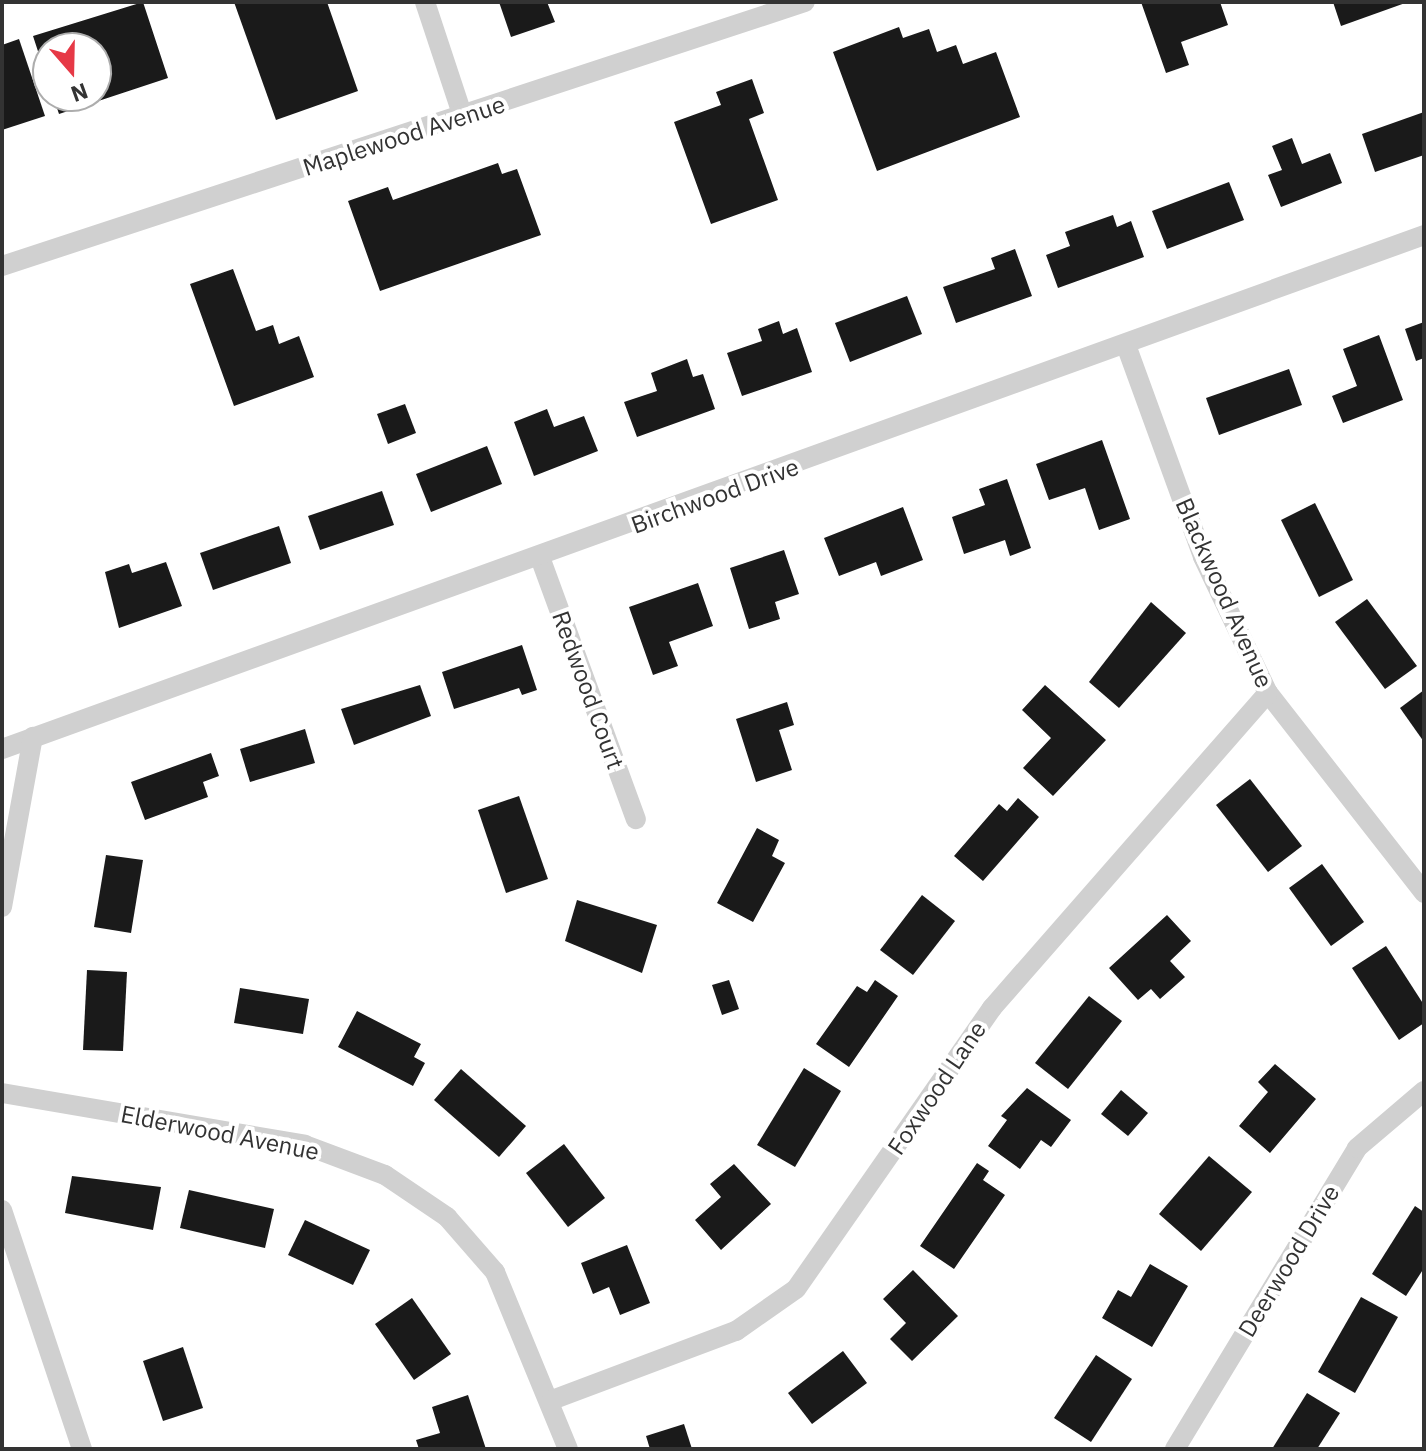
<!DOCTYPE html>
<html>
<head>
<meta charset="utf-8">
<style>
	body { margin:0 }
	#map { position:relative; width:1426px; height:1451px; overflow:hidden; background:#fff; font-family:"IBM Plex Sans",sans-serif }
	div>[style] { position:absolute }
	.building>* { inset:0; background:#1a1a1a }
	.minor>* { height:20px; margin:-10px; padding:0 10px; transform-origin:10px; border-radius:10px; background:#d0d0d0 }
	span { translate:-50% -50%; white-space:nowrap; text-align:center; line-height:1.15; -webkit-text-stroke:8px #fff; paint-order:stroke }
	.street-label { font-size:24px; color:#333 }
	.frame { position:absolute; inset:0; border:4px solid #333; pointer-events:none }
	.north { position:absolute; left:32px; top:32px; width:80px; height:80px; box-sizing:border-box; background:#fff; border:2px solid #adadad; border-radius:50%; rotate:160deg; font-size:22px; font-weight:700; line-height:32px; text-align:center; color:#333 }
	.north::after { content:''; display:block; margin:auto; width:28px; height:36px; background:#e63946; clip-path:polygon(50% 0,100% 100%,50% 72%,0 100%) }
</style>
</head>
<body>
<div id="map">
	<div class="building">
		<i style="clip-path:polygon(143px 2px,168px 78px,59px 114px,53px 96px,96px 96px,96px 48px,48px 48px,47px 79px,33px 36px)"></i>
		<i style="clip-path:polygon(234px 2px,327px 2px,358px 91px,276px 120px)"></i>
		<i style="clip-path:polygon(499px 2px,547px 2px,555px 22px,511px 37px)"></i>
		<i style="clip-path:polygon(1141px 2px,1220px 2px,1228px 25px,1181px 42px,1189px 65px,1166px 73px)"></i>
		<i style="clip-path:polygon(1333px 2px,1408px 2px,1341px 26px)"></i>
		<i style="clip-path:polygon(899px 27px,903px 38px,929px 29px,937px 52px,956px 45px,963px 64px,996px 52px,1020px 117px,877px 171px,833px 52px)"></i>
		<i style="clip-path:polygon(19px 39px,45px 116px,2px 130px,2px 45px)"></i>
		<i style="clip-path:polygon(752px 79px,764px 113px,749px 119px,778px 200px,711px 224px,674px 122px,721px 105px,716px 92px)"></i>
		<i style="clip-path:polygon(1424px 112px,1424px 155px,1375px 172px,1362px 134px)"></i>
		<i style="clip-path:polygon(1292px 138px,1302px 164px,1330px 153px,1342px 183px,1281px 207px,1268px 175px,1282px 170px,1272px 146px)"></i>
		<i style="clip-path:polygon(498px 163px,502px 174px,517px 169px,541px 235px,380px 291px,348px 201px,388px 187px,393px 200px)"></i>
		<i style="clip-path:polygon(1229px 182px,1244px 220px,1167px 249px,1152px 211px)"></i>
		<i style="clip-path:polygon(1113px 215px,1117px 227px,1131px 221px,1144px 257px,1058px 288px,1046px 255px,1070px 246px,1065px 232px)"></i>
		<i style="clip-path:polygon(1015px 249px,1032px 296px,956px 323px,943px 287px,995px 269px,991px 258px)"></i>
		<i style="clip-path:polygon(233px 269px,256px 331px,273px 325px,279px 344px,299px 336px,314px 377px,234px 406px,190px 284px)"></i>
		<i style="clip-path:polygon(907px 296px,922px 334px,850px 362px,835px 323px)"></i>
		<i style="clip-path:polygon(779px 321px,783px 334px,797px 328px,812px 372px,742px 396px,727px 353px,762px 341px,758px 329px)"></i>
		<i style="clip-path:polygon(1424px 322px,1424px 358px,1416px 361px,1405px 329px)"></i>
		<i style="clip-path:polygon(1379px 335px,1403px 400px,1343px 423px,1332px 396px,1357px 386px,1343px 349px)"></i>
		<i style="clip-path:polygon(687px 359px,693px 377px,703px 374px,715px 409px,637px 437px,624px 402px,657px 391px,651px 373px)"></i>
		<i style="clip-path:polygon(1289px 369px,1302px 405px,1219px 435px,1206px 398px)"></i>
		<i style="clip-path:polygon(405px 404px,416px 433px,388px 444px,377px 414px)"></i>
		<i style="clip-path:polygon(547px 409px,554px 427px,584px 416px,598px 451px,534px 476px,514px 422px)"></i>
		<i style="clip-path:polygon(1102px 440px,1130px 519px,1099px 530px,1085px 488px,1049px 500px,1036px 464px)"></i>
		<i style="clip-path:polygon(487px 446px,502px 484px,431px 512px,416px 474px)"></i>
		<i style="clip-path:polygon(1007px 479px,1031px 548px,1010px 556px,1005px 540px,964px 554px,952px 517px,985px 505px,979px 489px)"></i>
		<i style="clip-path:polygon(382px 491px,394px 525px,320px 550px,308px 516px)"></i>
		<i style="clip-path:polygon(1315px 503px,1353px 580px,1319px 597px,1281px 520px)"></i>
		<i style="clip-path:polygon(903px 507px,923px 560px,881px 576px,876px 562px,839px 576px,824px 538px)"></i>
		<i style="clip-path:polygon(279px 526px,291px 563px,213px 590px,200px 553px)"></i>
		<i style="clip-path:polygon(784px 550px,799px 594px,775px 602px,780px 619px,749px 629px,730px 568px)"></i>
		<i style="clip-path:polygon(166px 562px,182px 606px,119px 628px,105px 572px,129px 564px,132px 573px)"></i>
		<i style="clip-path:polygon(698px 583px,713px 626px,669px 642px,678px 666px,653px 675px,629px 607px)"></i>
		<i style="clip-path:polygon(1367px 599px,1417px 666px,1385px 689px,1335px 622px)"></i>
		<i style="clip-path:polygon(1151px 602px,1186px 633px,1119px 708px,1089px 682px)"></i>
		<i style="clip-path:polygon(522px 645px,537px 690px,522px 695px,519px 688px,454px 709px,442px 672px)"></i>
		<i style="clip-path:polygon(420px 685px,431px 716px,354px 745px,341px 709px)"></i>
		<i style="clip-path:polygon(1045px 685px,1106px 740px,1053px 796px,1023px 768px,1051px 738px,1022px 710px)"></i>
		<i style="clip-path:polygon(1424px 690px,1424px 742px,1400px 708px)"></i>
		<i style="clip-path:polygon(787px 702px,794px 725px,779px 730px,792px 770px,756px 782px,736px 719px)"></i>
		<i style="clip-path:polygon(305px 729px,315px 763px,250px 782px,240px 749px)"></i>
		<i style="clip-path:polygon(211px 753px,219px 776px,203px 782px,208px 797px,145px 820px,131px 782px)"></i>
		<i style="clip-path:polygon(1250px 779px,1302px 846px,1268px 872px,1216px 805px)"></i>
		<i style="clip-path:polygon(519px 796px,548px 879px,506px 893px,478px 810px)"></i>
		<i style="clip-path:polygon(1018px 798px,1039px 817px,983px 881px,954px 856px,999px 804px,1007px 811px)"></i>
		<i style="clip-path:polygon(757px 828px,779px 840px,772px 856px,785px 863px,753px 922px,717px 903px)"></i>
		<i style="clip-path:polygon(106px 855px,143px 860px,131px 933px,94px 927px)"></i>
		<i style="clip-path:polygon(1322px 864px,1364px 922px,1331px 946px,1289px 888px)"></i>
		<i style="clip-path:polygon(922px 895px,955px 921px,913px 975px,880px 950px)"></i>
		<i style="clip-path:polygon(577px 900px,657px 925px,642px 973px,565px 941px)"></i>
		<i style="clip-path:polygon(1167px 915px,1191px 941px,1170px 961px,1185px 977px,1160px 999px,1151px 989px,1138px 1000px,1109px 968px)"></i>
		<i style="clip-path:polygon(1386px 946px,1424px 1005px,1424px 1023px,1399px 1040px,1352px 968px)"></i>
		<i style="clip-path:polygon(87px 970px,127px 972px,123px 1051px,83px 1050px)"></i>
		<i style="clip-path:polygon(729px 980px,739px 1009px,722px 1015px,712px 985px)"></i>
		<i style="clip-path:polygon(875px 980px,898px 996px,849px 1067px,816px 1044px,857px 986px,867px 992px)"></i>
		<i style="clip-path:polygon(240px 988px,309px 999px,303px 1034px,234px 1023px)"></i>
		<i style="clip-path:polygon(1089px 996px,1122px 1021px,1068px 1089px,1035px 1063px)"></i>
		<i style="clip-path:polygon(357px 1011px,421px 1044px,414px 1057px,425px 1063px,413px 1086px,338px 1047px)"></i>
		<i style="clip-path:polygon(1275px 1064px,1316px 1099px,1270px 1153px,1239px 1126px,1268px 1092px,1258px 1082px)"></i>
		<i style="clip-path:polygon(804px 1068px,841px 1091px,795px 1167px,757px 1145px)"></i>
		<i style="clip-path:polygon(461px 1069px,526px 1126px,499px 1157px,434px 1100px)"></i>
		<i style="clip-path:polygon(1027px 1088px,1071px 1120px,1051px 1147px,1041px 1140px,1020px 1169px,988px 1146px,1007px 1120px,1001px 1116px)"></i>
		<i style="clip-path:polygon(1121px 1090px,1148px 1113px,1128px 1136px,1101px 1114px)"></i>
		<i style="clip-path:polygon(564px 1144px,605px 1198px,568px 1227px,526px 1173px)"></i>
		<i style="clip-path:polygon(1209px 1156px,1252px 1192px,1201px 1251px,1159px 1214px)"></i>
		<i style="clip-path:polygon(977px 1163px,989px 1171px,983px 1180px,1005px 1195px,954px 1269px,920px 1246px)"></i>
		<i style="clip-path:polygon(734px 1164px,771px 1204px,721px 1250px,695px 1220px,721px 1197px,710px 1184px)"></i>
		<i style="clip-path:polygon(72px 1176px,161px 1187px,153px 1230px,65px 1213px)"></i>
		<i style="clip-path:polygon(189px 1190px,274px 1209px,265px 1248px,180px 1228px)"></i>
		<i style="clip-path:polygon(1415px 1206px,1424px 1212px,1424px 1268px,1406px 1296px,1372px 1274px)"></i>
		<i style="clip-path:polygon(305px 1220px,370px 1250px,353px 1285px,288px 1255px)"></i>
		<i style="clip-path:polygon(627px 1245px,650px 1303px,620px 1315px,609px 1287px,593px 1294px,581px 1263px)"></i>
		<i style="clip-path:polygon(1150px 1264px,1188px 1286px,1152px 1347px,1102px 1318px,1118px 1290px,1131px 1297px)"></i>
		<i style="clip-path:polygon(913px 1270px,958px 1316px,912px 1361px,890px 1339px,906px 1323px,883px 1299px)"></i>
		<i style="clip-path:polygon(1361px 1297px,1398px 1317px,1355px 1393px,1318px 1372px)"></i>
		<i style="clip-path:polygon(412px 1298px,451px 1354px,414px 1380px,375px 1324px)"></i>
		<i style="clip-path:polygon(183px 1347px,203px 1408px,163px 1421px,143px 1361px)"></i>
		<i style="clip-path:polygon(843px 1351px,867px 1383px,812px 1424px,788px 1393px)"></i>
		<i style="clip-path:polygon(1096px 1355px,1132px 1379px,1091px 1442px,1054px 1418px)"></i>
		<i style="clip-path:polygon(1307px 1393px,1340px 1413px,1317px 1449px,1272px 1449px)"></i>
		<i style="clip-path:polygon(468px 1395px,486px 1449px,419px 1449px,416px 1440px,440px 1433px,432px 1407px)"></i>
		<i style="clip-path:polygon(684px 1424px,692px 1449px,650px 1449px,646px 1436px)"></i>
	</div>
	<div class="minor">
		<i style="left:425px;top:2px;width:121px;rotate:71.7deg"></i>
		<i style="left:2px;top:266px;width:845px;rotate:-18.2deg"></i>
		<i style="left:1126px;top:345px;width:226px;rotate:70deg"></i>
		<i style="left:1203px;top:557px;width:151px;rotate:64.5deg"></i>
		<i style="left:1268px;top:693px;width:254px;rotate:52deg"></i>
		<i style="left:541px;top:560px;width:276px;rotate:69.9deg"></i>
		<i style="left:2px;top:749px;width:1512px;rotate:-19.87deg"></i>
		<i style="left:2px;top:907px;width:173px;rotate:-79.7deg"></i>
		<i style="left:2px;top:1093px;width:307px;rotate:9.7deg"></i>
		<i style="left:305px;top:1145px;width:85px;rotate:20.6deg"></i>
		<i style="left:385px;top:1175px;width:75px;rotate:34.1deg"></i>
		<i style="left:447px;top:1217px;width:73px;rotate:48.9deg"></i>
		<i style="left:495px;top:1272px;width:191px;rotate:67.6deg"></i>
		<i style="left:2px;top:1210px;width:252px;rotate:71.5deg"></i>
		<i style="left:552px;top:1400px;width:197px;rotate:-20.6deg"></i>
		<i style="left:736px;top:1331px;width:73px;rotate:-35deg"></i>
		<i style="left:796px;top:1289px;width:343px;rotate:-55.1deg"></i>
		<i style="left:992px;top:1008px;width:419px;rotate:-48.8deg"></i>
		<i style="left:1175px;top:1449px;width:352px;rotate:-58.8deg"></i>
		<i style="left:1357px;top:1148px;width:88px;rotate:-40.4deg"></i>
	</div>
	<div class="street-label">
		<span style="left:404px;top:136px;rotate:-18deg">Maplewood Avenue</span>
		<span style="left:715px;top:496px;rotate:-20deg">Birchwood Drive</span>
		<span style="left:1224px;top:593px;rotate:66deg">Blackwood Avenue</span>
		<span style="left:588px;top:690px;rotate:70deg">Redwood Court</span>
		<span style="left:937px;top:1088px;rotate:-56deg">Foxwood Lane</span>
		<span style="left:220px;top:1133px;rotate:11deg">Elderwood Avenue</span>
		<span style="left:1289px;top:1261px;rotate:-59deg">Deerwood Drive</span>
	</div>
	<div class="frame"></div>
	<div class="north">N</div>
</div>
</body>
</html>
